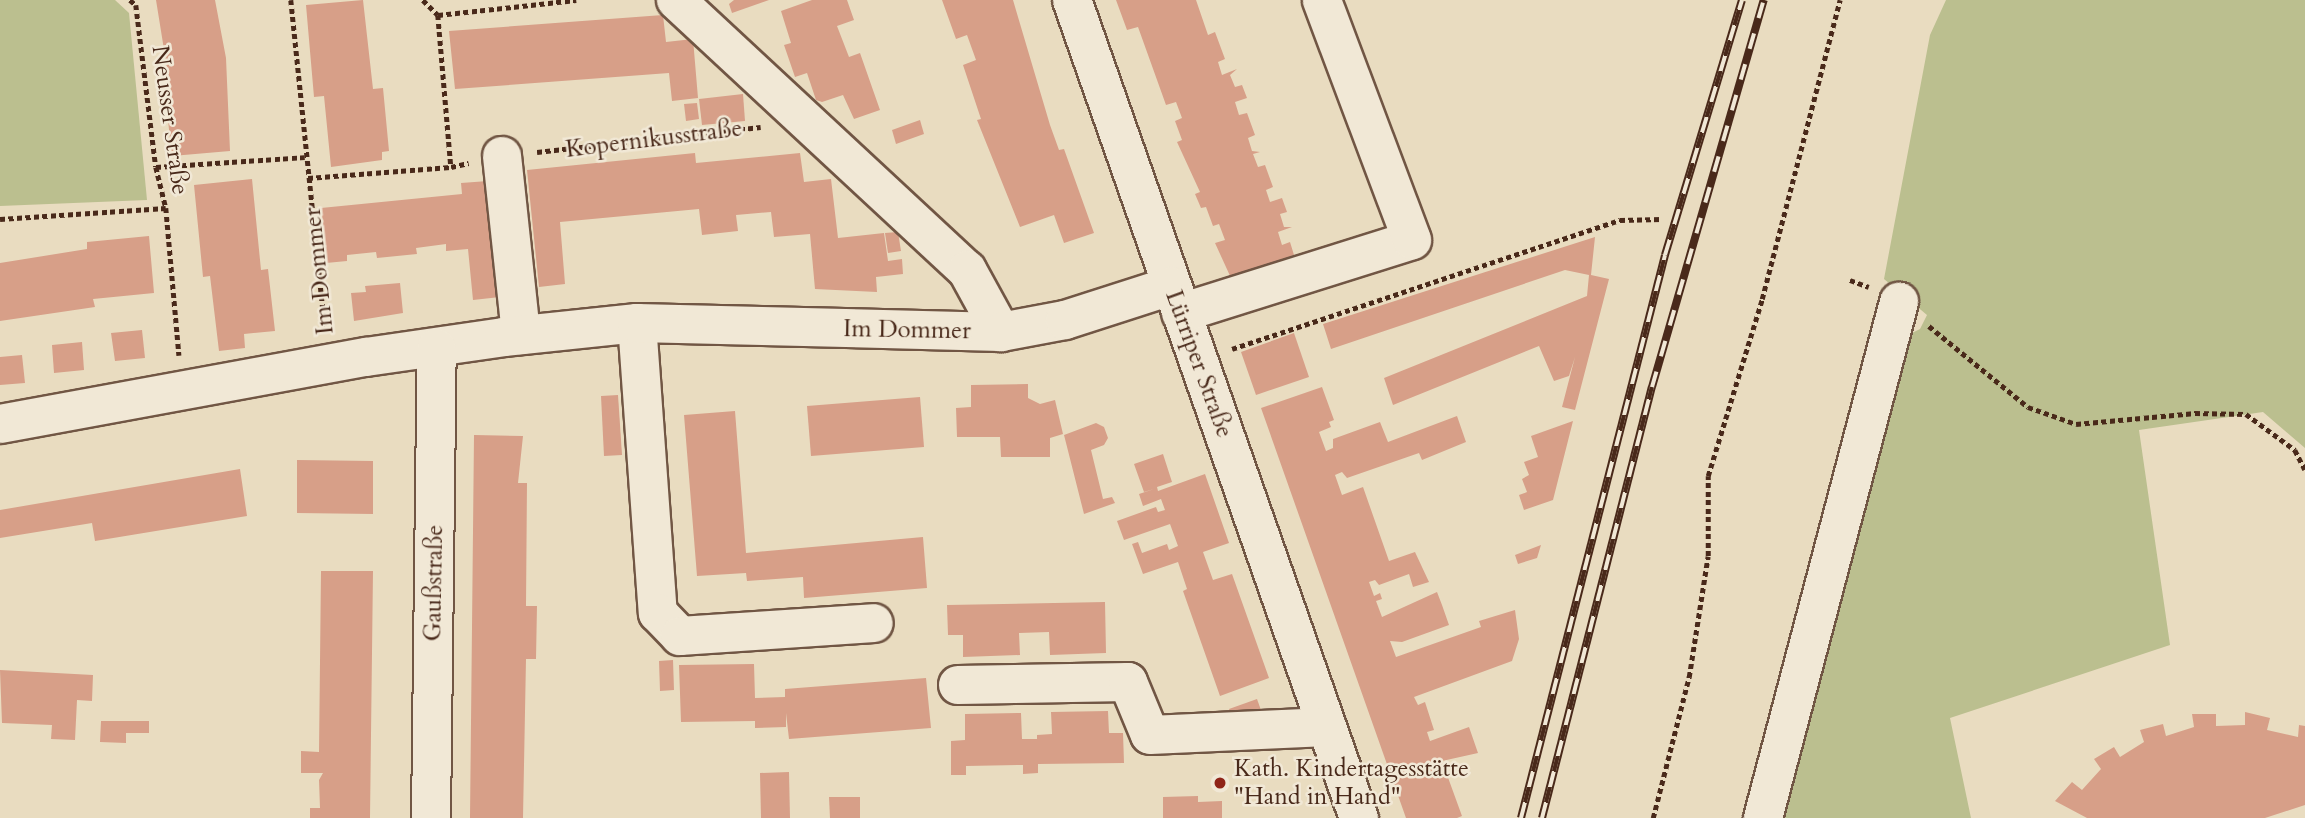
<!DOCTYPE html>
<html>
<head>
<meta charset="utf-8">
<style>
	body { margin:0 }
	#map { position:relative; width:2305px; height:818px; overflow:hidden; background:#e9dcc0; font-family:Cardo,serif }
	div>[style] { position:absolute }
	.green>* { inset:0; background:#bbbf8f }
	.building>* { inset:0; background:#d79f88 }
	.path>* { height:4.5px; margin-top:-2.25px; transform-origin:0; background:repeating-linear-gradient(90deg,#49291a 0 5px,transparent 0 8.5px) }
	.roads { filter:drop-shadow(2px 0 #715644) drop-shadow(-2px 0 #715644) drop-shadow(0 2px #715644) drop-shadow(0 -2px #715644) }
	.minor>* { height:38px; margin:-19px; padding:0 19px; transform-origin:19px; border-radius:19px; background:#f1e8d6 }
	.rail>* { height:8px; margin-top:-4px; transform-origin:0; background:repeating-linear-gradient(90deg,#f1e8d6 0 16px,#49291a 0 32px); box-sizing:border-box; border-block:2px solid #49291a }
	.dots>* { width:19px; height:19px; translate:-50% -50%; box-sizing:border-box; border:4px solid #f1e8d6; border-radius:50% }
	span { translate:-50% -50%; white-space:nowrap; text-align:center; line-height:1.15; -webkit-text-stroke:5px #f1e8d6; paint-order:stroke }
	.street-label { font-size:24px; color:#49291a }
	.poi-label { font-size:24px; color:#49291a }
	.left { translate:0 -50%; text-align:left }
</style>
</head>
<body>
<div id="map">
	<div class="green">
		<i style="clip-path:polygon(0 0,115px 0,129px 13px,147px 200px,0 206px)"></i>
		<i style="clip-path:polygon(1946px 0,2305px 0,2305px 448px,2263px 412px,2139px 430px,2170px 645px,1950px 718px,1971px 818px,1770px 818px,1898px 340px,1920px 329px,1927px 315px,1884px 279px,1930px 35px)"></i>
	</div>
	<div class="building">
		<i style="clip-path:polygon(156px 0,215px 0,226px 58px,230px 151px,172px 156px,165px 94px,171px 93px)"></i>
		<i style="clip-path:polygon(363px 0,373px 89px,383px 88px,389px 151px,382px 152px,382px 160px,331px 167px,324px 96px,314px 97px,306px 5px)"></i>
		<i style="clip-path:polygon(734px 0,769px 0,732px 13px,729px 4px)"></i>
		<i style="clip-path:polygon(812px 0,847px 0,854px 20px,837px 26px,849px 57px,860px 53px,880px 110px,854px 119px,843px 95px,822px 102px,816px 100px,807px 73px,795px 77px,784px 45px,791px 43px,781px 11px)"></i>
		<i style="clip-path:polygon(942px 0,1013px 0,1050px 125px,1059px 150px,1064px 149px,1094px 233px,1064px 243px,1054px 215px,1020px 227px,977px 120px,981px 119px,963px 65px,976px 60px,967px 35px,956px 39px)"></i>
		<i style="clip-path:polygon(1116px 0,1196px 0,1208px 35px,1215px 32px,1225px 59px,1218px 62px,1222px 75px,1237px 69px,1230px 75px,1235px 87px,1242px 85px,1247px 98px,1235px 102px,1239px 115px,1247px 113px,1255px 135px,1248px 138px,1252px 151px,1260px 152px,1253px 154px,1258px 167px,1265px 165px,1273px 187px,1266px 190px,1270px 202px,1282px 198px,1287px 212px,1280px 214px,1284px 227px,1292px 227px,1278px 232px,1282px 245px,1290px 242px,1294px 255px,1231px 278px,1215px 243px,1225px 240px,1219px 224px,1213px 226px,1206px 207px,1201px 208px,1195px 194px,1200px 192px,1177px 142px,1182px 140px,1175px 121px,1182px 118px,1176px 102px,1166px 105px,1138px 27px,1127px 30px)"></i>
		<i style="clip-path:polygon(663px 15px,666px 42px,693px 39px,698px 98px,672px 101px,669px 73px,455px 89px,449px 31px)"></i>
		<i style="clip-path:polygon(743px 94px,745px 121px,702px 125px,699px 99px)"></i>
		<i style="clip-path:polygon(697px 103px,699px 119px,686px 121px,684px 104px)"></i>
		<i style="clip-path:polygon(920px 120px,924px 134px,896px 144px,892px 130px)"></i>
		<i style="clip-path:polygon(695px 153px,696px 163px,800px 153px,804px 182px,831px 179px,838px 238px,884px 233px,888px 261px,902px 259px,903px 274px,876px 277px,877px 292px,815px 289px,810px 234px,774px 237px,771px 212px,736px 215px,738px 231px,702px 235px,699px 209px,560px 222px,565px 284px,539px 287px,527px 170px)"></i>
		<i style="clip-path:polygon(252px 179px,261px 270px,268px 269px,275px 331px,244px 334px,245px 348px,219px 351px,210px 276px,203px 277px,194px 185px)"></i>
		<i style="clip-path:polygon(488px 181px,500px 297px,473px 300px,468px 249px,446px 251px,446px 244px,416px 248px,417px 254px,377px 258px,376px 252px,347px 255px,347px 261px,326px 263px,321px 208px,462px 194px,461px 183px)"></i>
		<i style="clip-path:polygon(898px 232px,901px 251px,888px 253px,885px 233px)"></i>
		<i style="clip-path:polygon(149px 236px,154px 293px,93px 299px,95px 307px,0 321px,0 263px,87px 249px,87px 242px)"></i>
		<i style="clip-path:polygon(1595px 237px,1591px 275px,1609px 279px,1575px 410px,1562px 407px,1575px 357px,1569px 376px,1554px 381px,1539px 346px,1393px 405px,1384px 378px,1587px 296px,1589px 275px,1565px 270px,1331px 349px,1323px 324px)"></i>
		<i style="clip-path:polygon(400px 283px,403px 313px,354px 321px,351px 293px,366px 292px,365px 286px)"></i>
		<i style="clip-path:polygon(142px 330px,145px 358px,115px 361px,111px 333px)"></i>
		<i style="clip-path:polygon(1294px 333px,1309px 377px,1256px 395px,1241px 352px)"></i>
		<i style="clip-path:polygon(82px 342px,84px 370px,54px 373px,52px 345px)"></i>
		<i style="clip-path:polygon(22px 355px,25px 383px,0 385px,0 357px)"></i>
		<i style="clip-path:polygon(1028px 384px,1028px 398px,1040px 404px,1055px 400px,1063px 434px,1050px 438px,1050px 457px,1001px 457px,1000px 437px,957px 437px,956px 408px,971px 407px,971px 385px)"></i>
		<i style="clip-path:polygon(1322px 387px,1334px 420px,1329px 422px,1331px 427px,1319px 432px,1326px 451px,1333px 448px,1333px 439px,1380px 422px,1388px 442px,1457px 416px,1466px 442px,1422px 460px,1419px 453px,1347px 478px,1342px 472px,1335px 475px,1342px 495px,1363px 487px,1389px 561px,1415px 552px,1429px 582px,1413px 587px,1409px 574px,1379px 585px,1375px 580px,1369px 582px,1374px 596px,1380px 593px,1382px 599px,1376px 601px,1382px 617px,1437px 592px,1442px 605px,1449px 625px,1402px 642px,1390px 641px,1396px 657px,1481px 627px,1479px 621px,1515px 610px,1519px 639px,1512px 661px,1414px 697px,1418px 705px,1425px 702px,1434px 730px,1427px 732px,1430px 741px,1469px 727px,1478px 753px,1442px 761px,1462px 816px,1457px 818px,1406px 818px,1261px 408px)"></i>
		<i style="clip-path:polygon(618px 395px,622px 455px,604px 456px,601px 396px)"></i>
		<i style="clip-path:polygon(920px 397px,924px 447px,811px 456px,807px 406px)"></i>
		<i style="clip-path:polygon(735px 411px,746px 553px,923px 537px,927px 588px,804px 598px,803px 577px,747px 581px,746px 573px,697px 576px,684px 415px)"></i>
		<i style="clip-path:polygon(1573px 421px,1553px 500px,1524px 510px,1519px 495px,1527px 492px,1522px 479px,1529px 475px,1524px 462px,1538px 457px,1531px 436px)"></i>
		<i style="clip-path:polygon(1096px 423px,1104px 427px,1108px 438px,1104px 445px,1091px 450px,1103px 499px,1112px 497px,1115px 503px,1084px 514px,1064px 435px)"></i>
		<i style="clip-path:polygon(474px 435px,523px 436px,518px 483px,527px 483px,526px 606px,537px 606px,536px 659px,526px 659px,523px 818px,470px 818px)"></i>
		<i style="clip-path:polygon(1163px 454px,1172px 482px,1157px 487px,1158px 491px,1205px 474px,1229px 543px,1203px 552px,1213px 580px,1232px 574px,1269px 678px,1220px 696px,1183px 591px,1187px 589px,1178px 562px,1143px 574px,1132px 544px,1138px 542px,1142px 553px,1167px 544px,1169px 550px,1178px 546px,1170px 524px,1124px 540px,1117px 521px,1156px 507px,1158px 512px,1165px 510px,1161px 499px,1143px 506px,1139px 494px,1154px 489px,1144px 492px,1134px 464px)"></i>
		<i style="clip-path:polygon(297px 460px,373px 461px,373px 514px,297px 513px)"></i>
		<i style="clip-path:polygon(240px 469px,247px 516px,95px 541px,92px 523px,0 538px,0 510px)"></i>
		<i style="clip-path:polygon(1541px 545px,1537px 558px,1518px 564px,1515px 555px)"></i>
		<i style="clip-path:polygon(321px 571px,373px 571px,370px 818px,310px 818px,310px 808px,320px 808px,319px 780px,323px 773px,301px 773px,301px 751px,319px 752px)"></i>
		<i style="clip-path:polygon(1105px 602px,1106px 653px,1050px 655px,1049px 632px,1019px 633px,1020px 655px,963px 657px,963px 635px,948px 635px,947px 605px)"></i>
		<i style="clip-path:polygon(673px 660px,674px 690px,660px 691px,659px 661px)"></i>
		<i style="clip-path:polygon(754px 664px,755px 698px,785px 697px,785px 689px,926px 678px,931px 728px,789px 739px,786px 713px,786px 727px,755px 728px,755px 721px,681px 722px,679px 665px)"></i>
		<i style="clip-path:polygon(0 670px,93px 675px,92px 701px,77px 700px,75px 740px,51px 739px,52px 725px,2px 723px)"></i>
		<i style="clip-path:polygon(1257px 699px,1262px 713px,1234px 723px,1229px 709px)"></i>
		<i style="clip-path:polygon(1108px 711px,1109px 733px,1123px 733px,1124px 763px,1038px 764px,1038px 773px,1023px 774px,1023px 765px,966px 766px,966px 775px,951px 775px,951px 741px,965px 740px,965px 714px,1021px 713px,1022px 739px,1037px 739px,1037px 735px,1052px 734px,1051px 712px)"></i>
		<i style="clip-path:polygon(2245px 712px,2270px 718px,2267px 730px,2298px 737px,2299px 725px,2305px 726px,2305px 805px,2265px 818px,2087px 818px,2055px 801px,2072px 782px,2082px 790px,2101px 769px,2094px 759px,2114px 747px,2120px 757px,2144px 742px,2140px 730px,2163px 724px,2166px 736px,2194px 727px,2192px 714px,2216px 714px,2216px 726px,2245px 725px)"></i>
		<i style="clip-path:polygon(101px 721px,149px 721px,149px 733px,126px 733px,126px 743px,100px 742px)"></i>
		<i style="clip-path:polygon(789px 772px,790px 818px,761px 818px,760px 773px)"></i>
		<i style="clip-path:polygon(1198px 796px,1198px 802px,1222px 801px,1222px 818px,1163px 818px,1163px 797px)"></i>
		<i style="clip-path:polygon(829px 797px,860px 797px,860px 818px,830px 818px)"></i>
	</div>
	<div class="path">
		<i style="left:130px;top:0;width:8px;rotate:40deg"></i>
		<i style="left:136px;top:5px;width:163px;rotate:83deg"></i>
		<i style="left:156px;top:167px;width:42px;rotate:76.3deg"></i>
		<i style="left:166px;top:208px;width:148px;rotate:84.9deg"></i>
		<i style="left:291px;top:0;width:330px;rotate:84.1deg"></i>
		<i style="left:423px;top:0;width:21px;rotate:45deg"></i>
		<i style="left:438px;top:15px;width:153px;rotate:85.1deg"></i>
		<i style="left:451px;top:167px;width:18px;rotate:-13deg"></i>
		<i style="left:438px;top:15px;width:139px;rotate:-6.2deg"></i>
		<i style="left:537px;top:152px;width:225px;rotate:-6.4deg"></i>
		<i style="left:156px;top:167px;width:149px;rotate:-3.8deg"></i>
		<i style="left:308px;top:178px;width:143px;rotate:-4.4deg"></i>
		<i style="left:0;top:219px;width:166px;rotate:-3.8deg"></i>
		<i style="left:1850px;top:280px;width:20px;rotate:20deg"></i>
		<i style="left:1929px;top:326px;width:128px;rotate:39.3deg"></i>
		<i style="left:2028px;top:407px;width:51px;rotate:19.5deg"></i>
		<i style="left:2076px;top:424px;width:120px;rotate:-5.3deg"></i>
		<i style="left:2195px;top:413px;width:51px;rotate:1.1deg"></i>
		<i style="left:2246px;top:414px;width:61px;rotate:36.3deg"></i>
		<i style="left:2295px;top:450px;width:22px;rotate:63deg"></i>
		<i style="left:1232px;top:349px;width:409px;rotate:-18.4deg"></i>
		<i style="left:1620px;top:220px;width:42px;rotate:-1.4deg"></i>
		<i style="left:1653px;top:818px;width:146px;rotate:-75.7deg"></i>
		<i style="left:1689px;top:677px;width:122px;rotate:-81.1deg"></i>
		<i style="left:1708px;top:556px;width:80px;rotate:-90deg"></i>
		<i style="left:1708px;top:476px;width:185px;rotate:-73deg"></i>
		<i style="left:1762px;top:299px;width:309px;rotate:-75.4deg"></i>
	</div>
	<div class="roads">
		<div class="minor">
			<i style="left:676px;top:0;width:397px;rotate:42.9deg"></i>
			<i style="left:967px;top:270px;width:71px;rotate:61.3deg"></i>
			<i style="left:1072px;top:0;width:867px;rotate:70.67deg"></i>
			<i style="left:502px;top:156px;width:180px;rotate:83.9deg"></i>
			<i style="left:1181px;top:313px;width:242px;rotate:-17.5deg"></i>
			<i style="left:1412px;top:240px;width:256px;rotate:-110.6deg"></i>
			<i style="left:637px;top:323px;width:291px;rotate:85.9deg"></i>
			<i style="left:658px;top:613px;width:32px;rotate:46deg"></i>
			<i style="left:680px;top:636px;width:194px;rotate:-3.8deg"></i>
			<i style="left:0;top:424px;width:372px;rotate:-10.4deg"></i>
			<i style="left:366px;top:357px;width:139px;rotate:-8.2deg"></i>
			<i style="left:504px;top:337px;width:134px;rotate:-6deg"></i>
			<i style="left:637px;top:323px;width:364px;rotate:1.4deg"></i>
			<i style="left:1001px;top:332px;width:65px;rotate:-10.6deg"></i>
			<i style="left:1065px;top:320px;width:111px;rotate:-17.8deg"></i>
			<i style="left:958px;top:685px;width:170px;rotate:-1deg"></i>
			<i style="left:1128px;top:682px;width:57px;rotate:67.5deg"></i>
			<i style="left:1150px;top:735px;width:177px;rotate:-2.6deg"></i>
			<i style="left:431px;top:818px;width:470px;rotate:-89.3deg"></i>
			<i style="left:1763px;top:818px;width:534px;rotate:-75.23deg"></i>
		</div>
	</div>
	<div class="rail">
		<i style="left:1521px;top:818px;width:581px;rotate:-75.65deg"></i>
		<i style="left:1665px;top:255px;width:266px;rotate:-73.2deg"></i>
		<i style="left:1542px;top:818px;width:445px;rotate:-75.7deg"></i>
		<i style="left:1652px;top:387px;width:403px;rotate:-73.9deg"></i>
	</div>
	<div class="dots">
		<i style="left:1220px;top:783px;background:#8f2418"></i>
	</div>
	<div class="street-label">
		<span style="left:170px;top:120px;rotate:82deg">Neusser Straße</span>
		<span style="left:654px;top:139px;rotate:-7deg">Kopernikusstraße</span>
		<span style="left:319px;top:271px;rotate:-96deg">Im Dommer</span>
		<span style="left:907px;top:330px;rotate:1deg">Im Dommer</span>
		<span style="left:1199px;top:364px;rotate:70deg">Lürriper Straße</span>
		<span style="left:434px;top:583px;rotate:-89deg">Gaußstraße</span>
	</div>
	<div class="poi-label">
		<span class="left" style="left:1234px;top:783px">Kath. Kindertagesstätte<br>"Hand in Hand"</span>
	</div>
</div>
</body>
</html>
